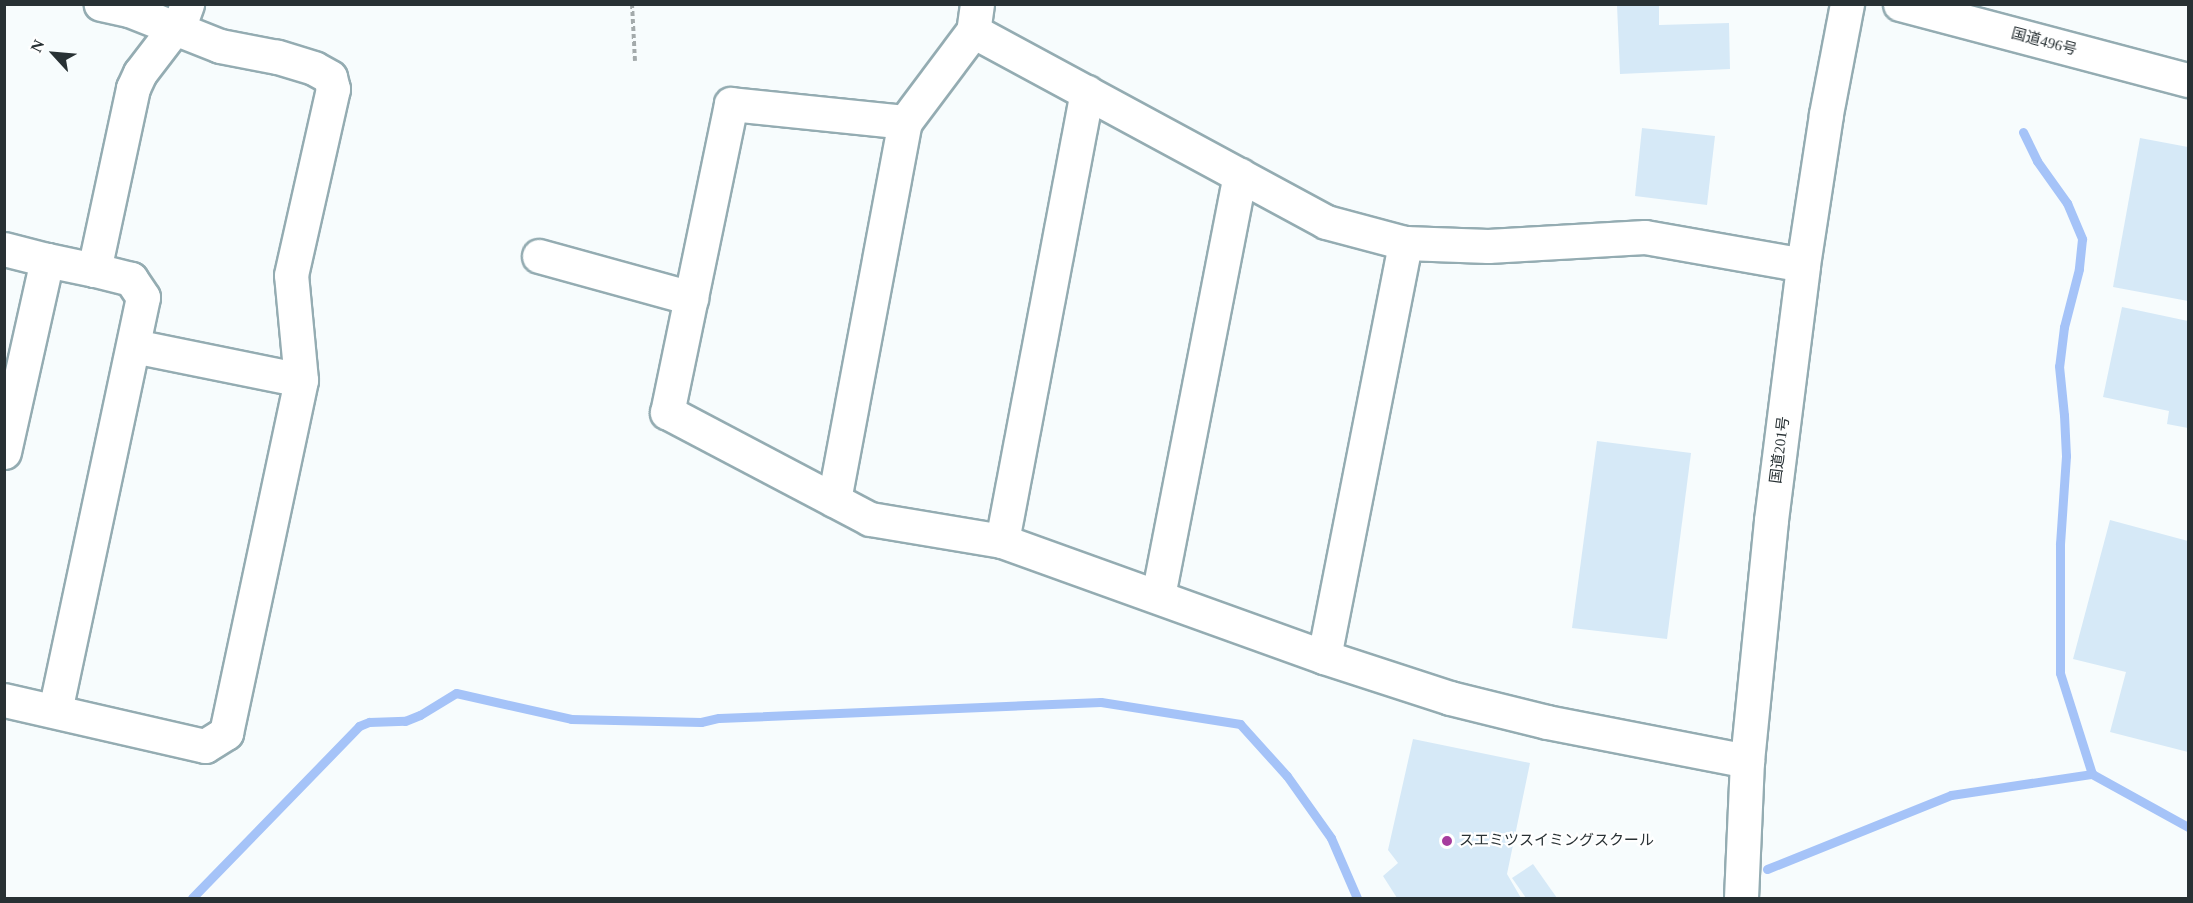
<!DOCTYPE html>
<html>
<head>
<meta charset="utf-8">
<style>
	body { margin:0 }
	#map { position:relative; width:2193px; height:903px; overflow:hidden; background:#f7fcfd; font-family:"Times New Roman","Noto Sans JP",serif }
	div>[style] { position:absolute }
	.stream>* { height:9px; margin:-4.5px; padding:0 4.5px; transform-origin:4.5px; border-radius:4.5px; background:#a5c3f8 }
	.building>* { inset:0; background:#d6e9f7 }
	.path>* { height:4px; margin-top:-2px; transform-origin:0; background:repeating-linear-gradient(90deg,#a3aaab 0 4.5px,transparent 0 7.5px) }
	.roads { filter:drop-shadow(2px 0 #94acb2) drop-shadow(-2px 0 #94acb2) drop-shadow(0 2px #94acb2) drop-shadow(0 -2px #94acb2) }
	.minor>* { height:33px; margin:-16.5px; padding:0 16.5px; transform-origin:16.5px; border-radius:16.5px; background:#fff }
	.trunk>* { height:33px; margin:-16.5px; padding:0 16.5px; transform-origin:16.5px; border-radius:16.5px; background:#fff }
	.dots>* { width:16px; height:16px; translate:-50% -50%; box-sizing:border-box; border:3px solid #fff; border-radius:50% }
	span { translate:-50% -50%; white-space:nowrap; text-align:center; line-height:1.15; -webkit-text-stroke:4.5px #fff; paint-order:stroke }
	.street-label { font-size:15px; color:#283134 }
	.poi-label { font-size:15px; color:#283134 }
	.left { translate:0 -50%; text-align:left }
	.frame { position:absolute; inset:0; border:6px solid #283134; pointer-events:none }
	.north { position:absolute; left:24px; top:24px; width:60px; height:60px; -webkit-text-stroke:4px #fff; paint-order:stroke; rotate:296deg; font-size:16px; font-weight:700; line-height:24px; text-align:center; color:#283134 }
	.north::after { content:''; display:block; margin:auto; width:21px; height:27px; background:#283134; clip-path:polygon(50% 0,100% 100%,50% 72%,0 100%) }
</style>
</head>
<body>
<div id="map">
	<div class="stream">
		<i style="left:2023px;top:132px;width:32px;rotate:64deg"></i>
		<i style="left:2037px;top:161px;width:52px;rotate:54.5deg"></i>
		<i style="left:2067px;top:203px;width:39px;rotate:67deg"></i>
		<i style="left:2082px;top:239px;width:30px;rotate:96deg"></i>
		<i style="left:2079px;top:269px;width:60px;rotate:104.5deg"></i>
		<i style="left:2064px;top:327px;width:39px;rotate:97deg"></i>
		<i style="left:2059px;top:366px;width:49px;rotate:84.2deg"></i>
		<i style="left:2064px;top:415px;width:41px;rotate:87.2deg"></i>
		<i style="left:2066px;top:456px;width:88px;rotate:93.9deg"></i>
		<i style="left:2060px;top:544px;width:129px;rotate:90deg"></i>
		<i style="left:2060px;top:673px;width:106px;rotate:72.4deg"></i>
		<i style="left:1767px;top:869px;width:198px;rotate:-21.9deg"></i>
		<i style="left:1951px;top:795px;width:143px;rotate:-8.5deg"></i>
		<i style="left:2092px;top:774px;width:110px;rotate:28.9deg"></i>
		<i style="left:192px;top:898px;width:240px;rotate:-45.8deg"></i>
		<i style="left:359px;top:726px;width:11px;rotate:-22deg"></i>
		<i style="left:369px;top:722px;width:36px;rotate:-2deg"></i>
		<i style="left:405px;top:721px;width:16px;rotate:-22deg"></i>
		<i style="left:420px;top:715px;width:42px;rotate:-31.4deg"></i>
		<i style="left:456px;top:693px;width:118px;rotate:12.7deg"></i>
		<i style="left:571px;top:719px;width:130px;rotate:1.3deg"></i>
		<i style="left:701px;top:722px;width:18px;rotate:-13deg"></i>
		<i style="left:719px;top:718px;width:382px;rotate:-2.4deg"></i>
		<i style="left:1101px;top:702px;width:141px;rotate:9deg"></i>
		<i style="left:1240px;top:724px;width:70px;rotate:47.9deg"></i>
		<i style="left:1287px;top:776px;width:76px;rotate:54.6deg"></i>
		<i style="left:1331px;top:838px;width:65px;rotate:66.6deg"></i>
	</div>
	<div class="building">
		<i style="clip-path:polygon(1659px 4px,1659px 25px,1729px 23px,1730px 69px,1620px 74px,1617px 5px)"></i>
		<i style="clip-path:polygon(1642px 128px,1715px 136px,1707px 205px,1635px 196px)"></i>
		<i style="clip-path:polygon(2140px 138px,2188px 147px,2188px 301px,2113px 287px)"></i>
		<i style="clip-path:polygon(2122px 307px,2188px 321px,2188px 428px,2167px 424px,2169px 411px,2103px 397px)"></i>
		<i style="clip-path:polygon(1597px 441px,1691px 453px,1667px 639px,1572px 628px)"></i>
		<i style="clip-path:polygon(2110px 520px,2188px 541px,2188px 752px,2110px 732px,2126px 672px,2073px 659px)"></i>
		<i style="clip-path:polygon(1413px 739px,1530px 763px,1507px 874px,1521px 898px,1397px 898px,1383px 876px,1398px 863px,1388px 850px)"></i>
		<i style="clip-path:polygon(1533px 864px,1557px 898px,1526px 898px,1512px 878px)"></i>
	</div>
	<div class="path">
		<i style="left:632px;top:4px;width:57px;rotate:87deg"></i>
	</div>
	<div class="roads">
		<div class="minor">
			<i style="left:977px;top:4px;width:27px;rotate:98deg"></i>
			<i style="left:973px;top:31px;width:401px;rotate:28.4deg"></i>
			<i style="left:1326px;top:222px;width:82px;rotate:14.9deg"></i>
			<i style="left:905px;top:122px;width:175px;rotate:-174.1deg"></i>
			<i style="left:731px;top:104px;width:315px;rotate:101.7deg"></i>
			<i style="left:667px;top:412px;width:229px;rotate:27.8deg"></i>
			<i style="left:870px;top:519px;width:134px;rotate:9.5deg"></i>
			<i style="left:1002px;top:541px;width:342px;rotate:19.8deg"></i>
			<i style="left:1324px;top:657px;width:133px;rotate:18deg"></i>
			<i style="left:1450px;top:698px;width:100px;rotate:13.9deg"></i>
			<i style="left:1547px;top:722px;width:204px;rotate:11deg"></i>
			<i style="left:4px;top:249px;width:44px;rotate:14.3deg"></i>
			<i style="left:539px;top:256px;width:158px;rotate:15.4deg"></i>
			<i style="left:134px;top:346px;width:170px;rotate:11.5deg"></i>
			<i style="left:4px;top:452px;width:197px;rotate:-77.4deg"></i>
			<i style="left:47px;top:260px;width:48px;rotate:12deg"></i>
			<i style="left:834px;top:500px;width:385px;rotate:-79.4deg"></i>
			<i style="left:905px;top:122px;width:114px;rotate:-53.2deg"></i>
			<i style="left:1002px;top:541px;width:457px;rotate:-79.3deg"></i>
			<i style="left:1158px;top:596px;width:429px;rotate:-79deg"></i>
			<i style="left:1324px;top:657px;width:422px;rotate:-78.9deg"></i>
			<i style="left:1405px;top:243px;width:83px;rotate:2.1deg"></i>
			<i style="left:1488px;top:246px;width:157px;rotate:-3.3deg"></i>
			<i style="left:1645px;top:237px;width:160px;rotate:10deg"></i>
			<i style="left:4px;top:700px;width:206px;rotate:12.9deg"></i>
			<i style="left:205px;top:746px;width:25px;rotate:-32deg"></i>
			<i style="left:226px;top:733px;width:361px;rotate:-78deg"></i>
			<i style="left:301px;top:380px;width:105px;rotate:-95.4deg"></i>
			<i style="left:291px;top:275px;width:191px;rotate:-77.3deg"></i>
			<i style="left:333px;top:89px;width:12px;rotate:-104deg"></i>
			<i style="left:330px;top:77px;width:18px;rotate:-151deg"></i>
			<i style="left:314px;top:68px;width:39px;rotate:-163deg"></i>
			<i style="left:277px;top:57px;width:58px;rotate:-169.1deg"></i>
			<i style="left:220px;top:46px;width:98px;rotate:-158.4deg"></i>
			<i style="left:129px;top:10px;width:29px;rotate:-168deg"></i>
			<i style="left:55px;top:711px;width:423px;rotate:-78deg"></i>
			<i style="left:143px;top:297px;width:22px;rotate:-124deg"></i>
			<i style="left:131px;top:279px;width:38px;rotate:-166deg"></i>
			<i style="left:94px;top:270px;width:186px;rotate:-77.9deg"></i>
			<i style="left:133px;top:88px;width:17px;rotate:-65deg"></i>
			<i style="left:140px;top:73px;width:69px;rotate:-52.6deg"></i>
			<i style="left:182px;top:18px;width:15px;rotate:-70deg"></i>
		</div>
		<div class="trunk">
			<i style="left:1900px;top:4px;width:298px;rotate:14.8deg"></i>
			<i style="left:1741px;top:898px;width:137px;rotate:-87.5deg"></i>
			<i style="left:1747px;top:761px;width:242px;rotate:-84.3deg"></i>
			<i style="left:1771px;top:520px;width:257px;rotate:-82.8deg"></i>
			<i style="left:1803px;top:265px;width:153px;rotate:-81.3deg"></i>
			<i style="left:1826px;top:114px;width:112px;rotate:-79.2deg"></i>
		</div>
	</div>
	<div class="dots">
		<i style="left:1447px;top:841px;background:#a63c9e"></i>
	</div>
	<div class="street-label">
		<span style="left:2044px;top:42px;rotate:15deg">国道496号</span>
		<span style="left:1780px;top:450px;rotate:-83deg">国道201号</span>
	</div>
	<div class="poi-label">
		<span class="left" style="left:1459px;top:841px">スエミツスイミングスクール</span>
	</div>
	<div class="frame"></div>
	<div class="north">N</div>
</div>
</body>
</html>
